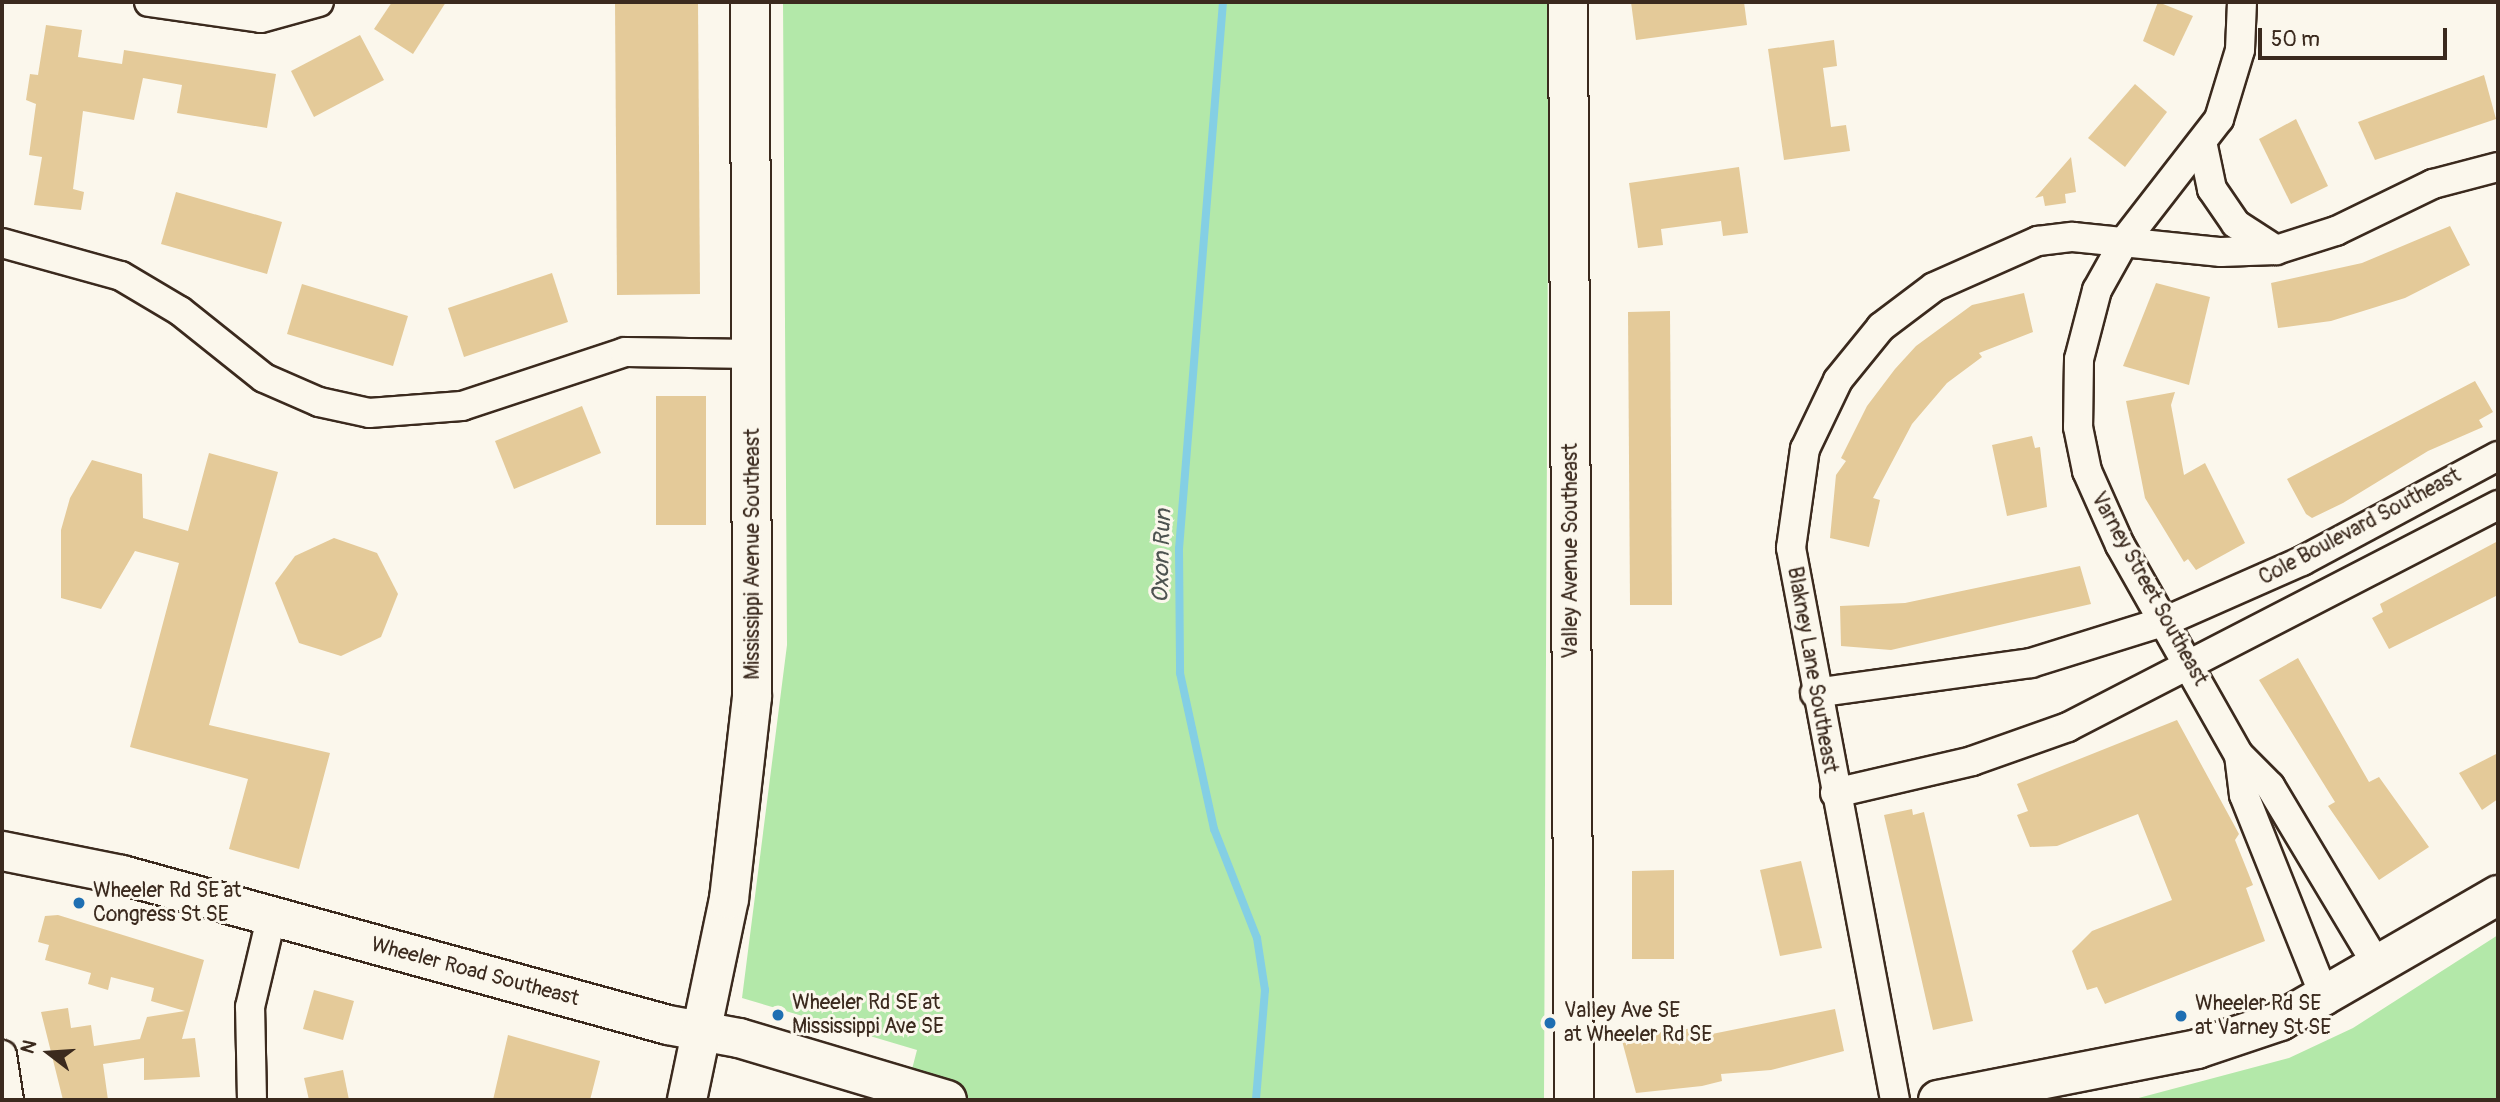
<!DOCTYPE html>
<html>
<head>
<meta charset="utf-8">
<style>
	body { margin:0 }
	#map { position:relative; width:2500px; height:1102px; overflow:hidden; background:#fbf7ec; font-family:Pangolin,sans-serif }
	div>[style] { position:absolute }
	.green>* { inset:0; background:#b3e8a9 }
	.stream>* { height:8px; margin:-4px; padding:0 4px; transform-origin:4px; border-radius:4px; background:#84cfe4 }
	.building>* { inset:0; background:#e4ca99 }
	.roads { filter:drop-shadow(2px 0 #3b2a1e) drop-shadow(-2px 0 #3b2a1e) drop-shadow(0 2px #3b2a1e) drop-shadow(0 -2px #3b2a1e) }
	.street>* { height:28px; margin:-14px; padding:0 14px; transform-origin:14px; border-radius:14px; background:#fbf7ec }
	.secondary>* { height:38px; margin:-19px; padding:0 19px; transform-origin:19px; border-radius:19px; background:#fbf7ec }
	.dots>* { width:19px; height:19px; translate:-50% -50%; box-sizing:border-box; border:4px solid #fbf7ec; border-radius:50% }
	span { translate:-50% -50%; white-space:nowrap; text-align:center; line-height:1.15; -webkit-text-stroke:6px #fbf7ec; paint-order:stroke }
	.street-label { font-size:21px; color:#3b2a1e }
	.poi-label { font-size:21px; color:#3b2a1e }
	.left { translate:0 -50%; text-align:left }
	.water-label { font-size:23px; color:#4d5350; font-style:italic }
	.frame { position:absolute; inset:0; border:4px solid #3b2a1e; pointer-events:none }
	.north { position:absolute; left:14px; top:1018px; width:70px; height:70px; -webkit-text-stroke:5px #fbf7ec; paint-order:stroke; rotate:287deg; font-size:19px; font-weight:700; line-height:28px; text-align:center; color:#3b2a1e }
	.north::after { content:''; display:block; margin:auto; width:24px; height:32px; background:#3b2a1e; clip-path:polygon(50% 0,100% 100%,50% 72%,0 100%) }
	.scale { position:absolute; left:2258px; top:28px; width:189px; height:32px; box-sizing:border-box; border:4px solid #3b2a1e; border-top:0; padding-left:9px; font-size:21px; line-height:24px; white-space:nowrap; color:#3b2a1e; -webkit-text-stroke:5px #fbf7ec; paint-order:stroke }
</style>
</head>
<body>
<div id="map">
	<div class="green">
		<i style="clip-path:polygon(783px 2px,1549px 2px,1544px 1100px,904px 1100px,917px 1050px,742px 998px,787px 645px)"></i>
		<i style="clip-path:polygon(2498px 935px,2498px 1100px,2131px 1100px,2289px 1058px,2353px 1028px)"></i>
	</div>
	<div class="stream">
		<i style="left:1223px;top:2px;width:549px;rotate:94.6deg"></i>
		<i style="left:1179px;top:549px;width:124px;rotate:89.5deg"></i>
		<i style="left:1180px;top:673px;width:160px;rotate:77.7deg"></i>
		<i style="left:1214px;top:829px;width:117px;rotate:68.5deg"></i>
		<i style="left:1257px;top:938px;width:53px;rotate:81.3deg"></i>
		<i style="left:1265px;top:990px;width:110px;rotate:94.7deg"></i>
	</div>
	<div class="building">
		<i style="clip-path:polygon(392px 2px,446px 2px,413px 54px,374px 29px)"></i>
		<i style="clip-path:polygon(615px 2px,698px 2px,700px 294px,617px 295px)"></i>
		<i style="clip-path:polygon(1631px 2px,1744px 2px,1747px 25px,1636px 40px)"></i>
		<i style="clip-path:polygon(2158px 2px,2193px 16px,2174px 56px,2143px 41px)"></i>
		<i style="clip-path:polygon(46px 25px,82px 30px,78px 57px,122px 64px,124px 50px,276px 74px,267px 128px,177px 113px,182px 85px,143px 78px,134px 120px,83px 111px,73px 189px,84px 192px,81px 210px,34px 205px,42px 157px,29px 155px,36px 104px,26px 100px,30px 74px,38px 75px)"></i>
		<i style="clip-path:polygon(360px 35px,384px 80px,314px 117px,291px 71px)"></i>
		<i style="clip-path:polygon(1834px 40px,1837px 66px,1823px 68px,1831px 127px,1846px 125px,1850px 151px,1784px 160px,1768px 49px)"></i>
		<i style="clip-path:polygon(2484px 75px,2496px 119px,2375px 160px,2358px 122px)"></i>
		<i style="clip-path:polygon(2135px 84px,2167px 112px,2125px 167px,2088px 138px)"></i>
		<i style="clip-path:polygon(2296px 119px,2328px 186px,2291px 204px,2259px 139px)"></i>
		<i style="clip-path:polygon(2071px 157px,2076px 192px,2065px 194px,2066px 203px,2045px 206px,2043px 196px,2035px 198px)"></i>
		<i style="clip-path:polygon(1739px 167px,1748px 233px,1723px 236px,1721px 221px,1661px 229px,1663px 245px,1638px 248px,1629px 183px)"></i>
		<i style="clip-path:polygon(176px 192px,282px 222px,267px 274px,161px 244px)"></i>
		<i style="clip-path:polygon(2450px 226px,2470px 265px,2405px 298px,2331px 321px,2278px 328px,2271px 283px,2362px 263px)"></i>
		<i style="clip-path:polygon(552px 273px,568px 322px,464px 357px,448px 308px)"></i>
		<i style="clip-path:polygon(2156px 283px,2210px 297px,2189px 385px,2123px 366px)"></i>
		<i style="clip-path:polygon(302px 284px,408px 316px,393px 366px,287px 334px)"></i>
		<i style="clip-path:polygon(2024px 293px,2033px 332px,1979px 353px,1982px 357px,1947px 383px,1912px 424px,1873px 498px,1880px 500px,1869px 547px,1830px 538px,1836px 475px,1846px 461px,1841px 458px,1867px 406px,1895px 369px,1916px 346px,1972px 305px)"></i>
		<i style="clip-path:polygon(1670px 311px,1672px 605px,1630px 605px,1628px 312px)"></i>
		<i style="clip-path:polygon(2475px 381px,2493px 412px,2479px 420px,2483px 427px,2428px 451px,2343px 503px,2312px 518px,2306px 514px,2287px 479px)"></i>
		<i style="clip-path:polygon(2175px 392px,2171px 405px,2184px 475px,2205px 463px,2245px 543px,2196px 570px,2188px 559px,2184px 562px,2145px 498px,2126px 401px)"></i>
		<i style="clip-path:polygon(656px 396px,706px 396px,706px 525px,656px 525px)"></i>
		<i style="clip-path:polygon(582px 406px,601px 453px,514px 489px,495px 441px)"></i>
		<i style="clip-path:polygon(2032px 436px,2035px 448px,2040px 447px,2047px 507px,2007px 516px,1992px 445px)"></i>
		<i style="clip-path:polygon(209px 453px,278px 472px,209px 725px,330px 753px,299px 869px,229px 849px,248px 779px,130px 747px,179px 563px,135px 551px,101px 609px,61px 598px,61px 530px,70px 498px,92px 460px,142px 474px,143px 518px,188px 531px)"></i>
		<i style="clip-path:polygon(334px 538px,377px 553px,398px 594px,381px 637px,341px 656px,299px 643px,275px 583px,295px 556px)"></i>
		<i style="clip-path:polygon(2498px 541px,2498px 595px,2389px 649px,2372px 618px,2383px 612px,2380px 604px)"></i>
		<i style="clip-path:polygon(2080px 566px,2091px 604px,1891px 650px,1841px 646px,1840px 606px,1905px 603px)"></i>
		<i style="clip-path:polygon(2298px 658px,2369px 782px,2379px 777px,2429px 847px,2379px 880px,2328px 806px,2335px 802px,2259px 680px)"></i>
		<i style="clip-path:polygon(2177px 720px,2239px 834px,2235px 840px,2253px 885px,2246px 888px,2265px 941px,2105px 1004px,2097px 987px,2087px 990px,2072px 951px,2092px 931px,2172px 900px,2138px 814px,2057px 846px,2030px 847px,2017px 815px,2028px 811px,2017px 784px)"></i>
		<i style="clip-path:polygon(2498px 753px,2498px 799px,2482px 810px,2459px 773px)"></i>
		<i style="clip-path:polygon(1912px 809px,1913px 815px,1924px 812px,1973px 1021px,1933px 1030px,1884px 815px)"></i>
		<i style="clip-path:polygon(1801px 861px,1822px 948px,1780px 956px,1760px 870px)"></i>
		<i style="clip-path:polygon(1674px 870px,1674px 959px,1632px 959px,1632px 871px)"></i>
		<i style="clip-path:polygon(58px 915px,204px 960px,182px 1039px,195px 1038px,200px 1077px,144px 1080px,144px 1058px,103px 1064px,108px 1100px,63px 1100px,41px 1012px,68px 1008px,71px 1028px,91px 1025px,94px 1046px,140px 1039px,147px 1017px,185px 1011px,151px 1001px,154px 988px,111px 977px,108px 990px,88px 984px,91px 973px,45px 960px,49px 945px,38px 942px,45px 916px)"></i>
		<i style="clip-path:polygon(314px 990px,354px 1001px,343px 1040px,303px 1029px)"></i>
		<i style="clip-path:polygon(1835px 1009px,1844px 1051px,1771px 1070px,1721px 1074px,1722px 1081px,1702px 1086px,1636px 1093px,1621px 1037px,1711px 1026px,1712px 1034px)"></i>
		<i style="clip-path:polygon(508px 1035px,600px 1061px,590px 1100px,493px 1100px)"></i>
		<i style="clip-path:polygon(343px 1070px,349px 1100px,309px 1100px,304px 1078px)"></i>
	</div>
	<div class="roads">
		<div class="street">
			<i style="left:149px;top:2px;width:113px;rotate:8.1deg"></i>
			<i style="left:261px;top:18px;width:60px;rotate:-15.4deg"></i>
			<i style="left:2242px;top:2px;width:48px;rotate:92.4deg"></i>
			<i style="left:2240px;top:50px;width:72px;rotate:106.9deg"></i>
			<i style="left:2219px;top:119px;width:153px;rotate:127.8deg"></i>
			<i style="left:2125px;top:240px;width:57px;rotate:119.2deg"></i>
			<i style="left:2097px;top:290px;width:71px;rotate:104.6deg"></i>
			<i style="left:2079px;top:359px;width:68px;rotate:90.8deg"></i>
			<i style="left:2078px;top:427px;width:45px;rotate:78.4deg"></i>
			<i style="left:2087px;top:471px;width:81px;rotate:66deg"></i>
			<i style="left:2120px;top:545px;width:241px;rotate:60.5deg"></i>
			<i style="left:2239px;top:755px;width:44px;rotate:45deg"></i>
			<i style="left:2270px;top:786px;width:212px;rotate:59.1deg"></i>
			<i style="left:2203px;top:146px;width:44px;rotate:78.2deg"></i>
			<i style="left:2212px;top:189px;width:42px;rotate:55.6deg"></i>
			<i style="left:2236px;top:224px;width:48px;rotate:33deg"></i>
			<i style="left:2px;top:243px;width:123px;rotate:15.5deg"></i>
			<i style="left:121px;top:276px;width:69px;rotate:30.7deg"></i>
			<i style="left:180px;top:311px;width:107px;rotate:38.6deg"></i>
			<i style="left:264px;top:378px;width:60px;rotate:23.6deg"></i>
			<i style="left:319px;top:402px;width:51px;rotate:12.4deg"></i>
			<i style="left:369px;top:413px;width:93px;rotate:-4.3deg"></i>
			<i style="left:462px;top:406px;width:172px;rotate:-18.3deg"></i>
			<i style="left:625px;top:352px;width:128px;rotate:0.9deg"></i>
			<i style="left:1815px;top:693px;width:218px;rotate:-7.9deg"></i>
			<i style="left:2031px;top:663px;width:141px;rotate:-17.3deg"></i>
			<i style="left:2166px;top:621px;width:149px;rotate:-23.8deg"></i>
			<i style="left:2302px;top:561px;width:222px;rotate:-28.2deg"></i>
			<i style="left:2239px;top:755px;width:40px;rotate:82.9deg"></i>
			<i style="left:2244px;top:795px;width:221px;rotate:68.2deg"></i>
			<i style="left:1835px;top:793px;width:141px;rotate:-13.1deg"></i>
			<i style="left:1972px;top:761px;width:102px;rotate:-19.5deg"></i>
			<i style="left:2068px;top:727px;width:484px;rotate:-27.3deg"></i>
			<i style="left:2px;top:1055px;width:46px;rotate:81.2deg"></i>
			<i style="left:252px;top:1100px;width:93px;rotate:-91.2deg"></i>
			<i style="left:250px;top:1007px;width:95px;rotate:-76.6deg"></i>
			<i style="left:1895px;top:1100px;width:562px;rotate:-100.67deg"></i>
			<i style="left:1791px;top:548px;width:100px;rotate:-82deg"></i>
			<i style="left:1805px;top:449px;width:76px;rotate:-64.4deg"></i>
			<i style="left:1838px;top:380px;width:68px;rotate:-50.9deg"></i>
			<i style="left:1881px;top:327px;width:66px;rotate:-37deg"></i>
			<i style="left:1934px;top:287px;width:114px;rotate:-23.9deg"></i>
			<i style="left:2038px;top:241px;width:35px;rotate:-7deg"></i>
			<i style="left:2073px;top:237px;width:149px;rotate:5.8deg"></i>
			<i style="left:2221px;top:252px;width:55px;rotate:-2.1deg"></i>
			<i style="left:2276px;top:250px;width:63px;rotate:-17.6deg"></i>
			<i style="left:2336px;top:231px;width:108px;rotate:-25.9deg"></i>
			<i style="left:2433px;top:184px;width:67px;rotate:-14.7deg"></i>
		</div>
		<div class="secondary">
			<i style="left:1568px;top:2px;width:1098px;rotate:89.69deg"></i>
			<i style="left:2px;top:851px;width:122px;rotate:11.3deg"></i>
			<i style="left:122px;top:875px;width:566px;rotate:15.36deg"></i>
			<i style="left:668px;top:1025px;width:72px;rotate:10.4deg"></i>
			<i style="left:739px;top:1038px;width:217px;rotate:16.6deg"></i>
			<i style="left:687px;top:1100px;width:205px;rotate:-78.2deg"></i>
			<i style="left:729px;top:899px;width:203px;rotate:-83.5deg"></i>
			<i style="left:752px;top:697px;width:695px;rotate:-90.16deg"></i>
			<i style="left:1938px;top:1100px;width:264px;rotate:-11.1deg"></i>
			<i style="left:2197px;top:1049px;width:88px;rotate:-18.6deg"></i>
			<i style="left:2280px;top:1021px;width:252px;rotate:-30deg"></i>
		</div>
	</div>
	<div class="dots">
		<i style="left:79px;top:903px;background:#1f6fb2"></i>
		<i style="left:778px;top:1015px;background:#1f6fb2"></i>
		<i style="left:2181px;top:1016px;background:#1f6fb2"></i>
		<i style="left:1550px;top:1023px;background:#1f6fb2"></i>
	</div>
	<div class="street-label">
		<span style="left:2360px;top:527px;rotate:-28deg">Cole Boulevard Southeast</span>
		<span style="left:1571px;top:551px;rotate:-90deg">Valley Avenue Southeast</span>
		<span style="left:753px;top:554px;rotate:-90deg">Mississippi Avenue Southeast</span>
		<span style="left:2149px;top:589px;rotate:61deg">Varney Street Southeast</span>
		<span style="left:1812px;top:670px;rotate:80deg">Blakney Lane Southeast</span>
		<span style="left:475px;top:972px;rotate:15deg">Wheeler Road Southeast</span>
	</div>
	<div class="poi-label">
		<span class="left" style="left:93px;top:903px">Wheeler Rd SE at<br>Congress St SE</span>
		<span class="left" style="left:792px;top:1015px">Wheeler Rd SE at<br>Mississippi Ave SE</span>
		<span class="left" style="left:2195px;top:1016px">Wheeler Rd SE<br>at Varney St SE</span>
		<span class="left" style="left:1564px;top:1023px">Valley Ave SE<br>at Wheeler Rd SE</span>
	</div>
	<div class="water-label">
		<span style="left:1162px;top:556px;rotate:-88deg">Oxon Run</span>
	</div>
	<div class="frame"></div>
	<div class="north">N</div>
	<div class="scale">50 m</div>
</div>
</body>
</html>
